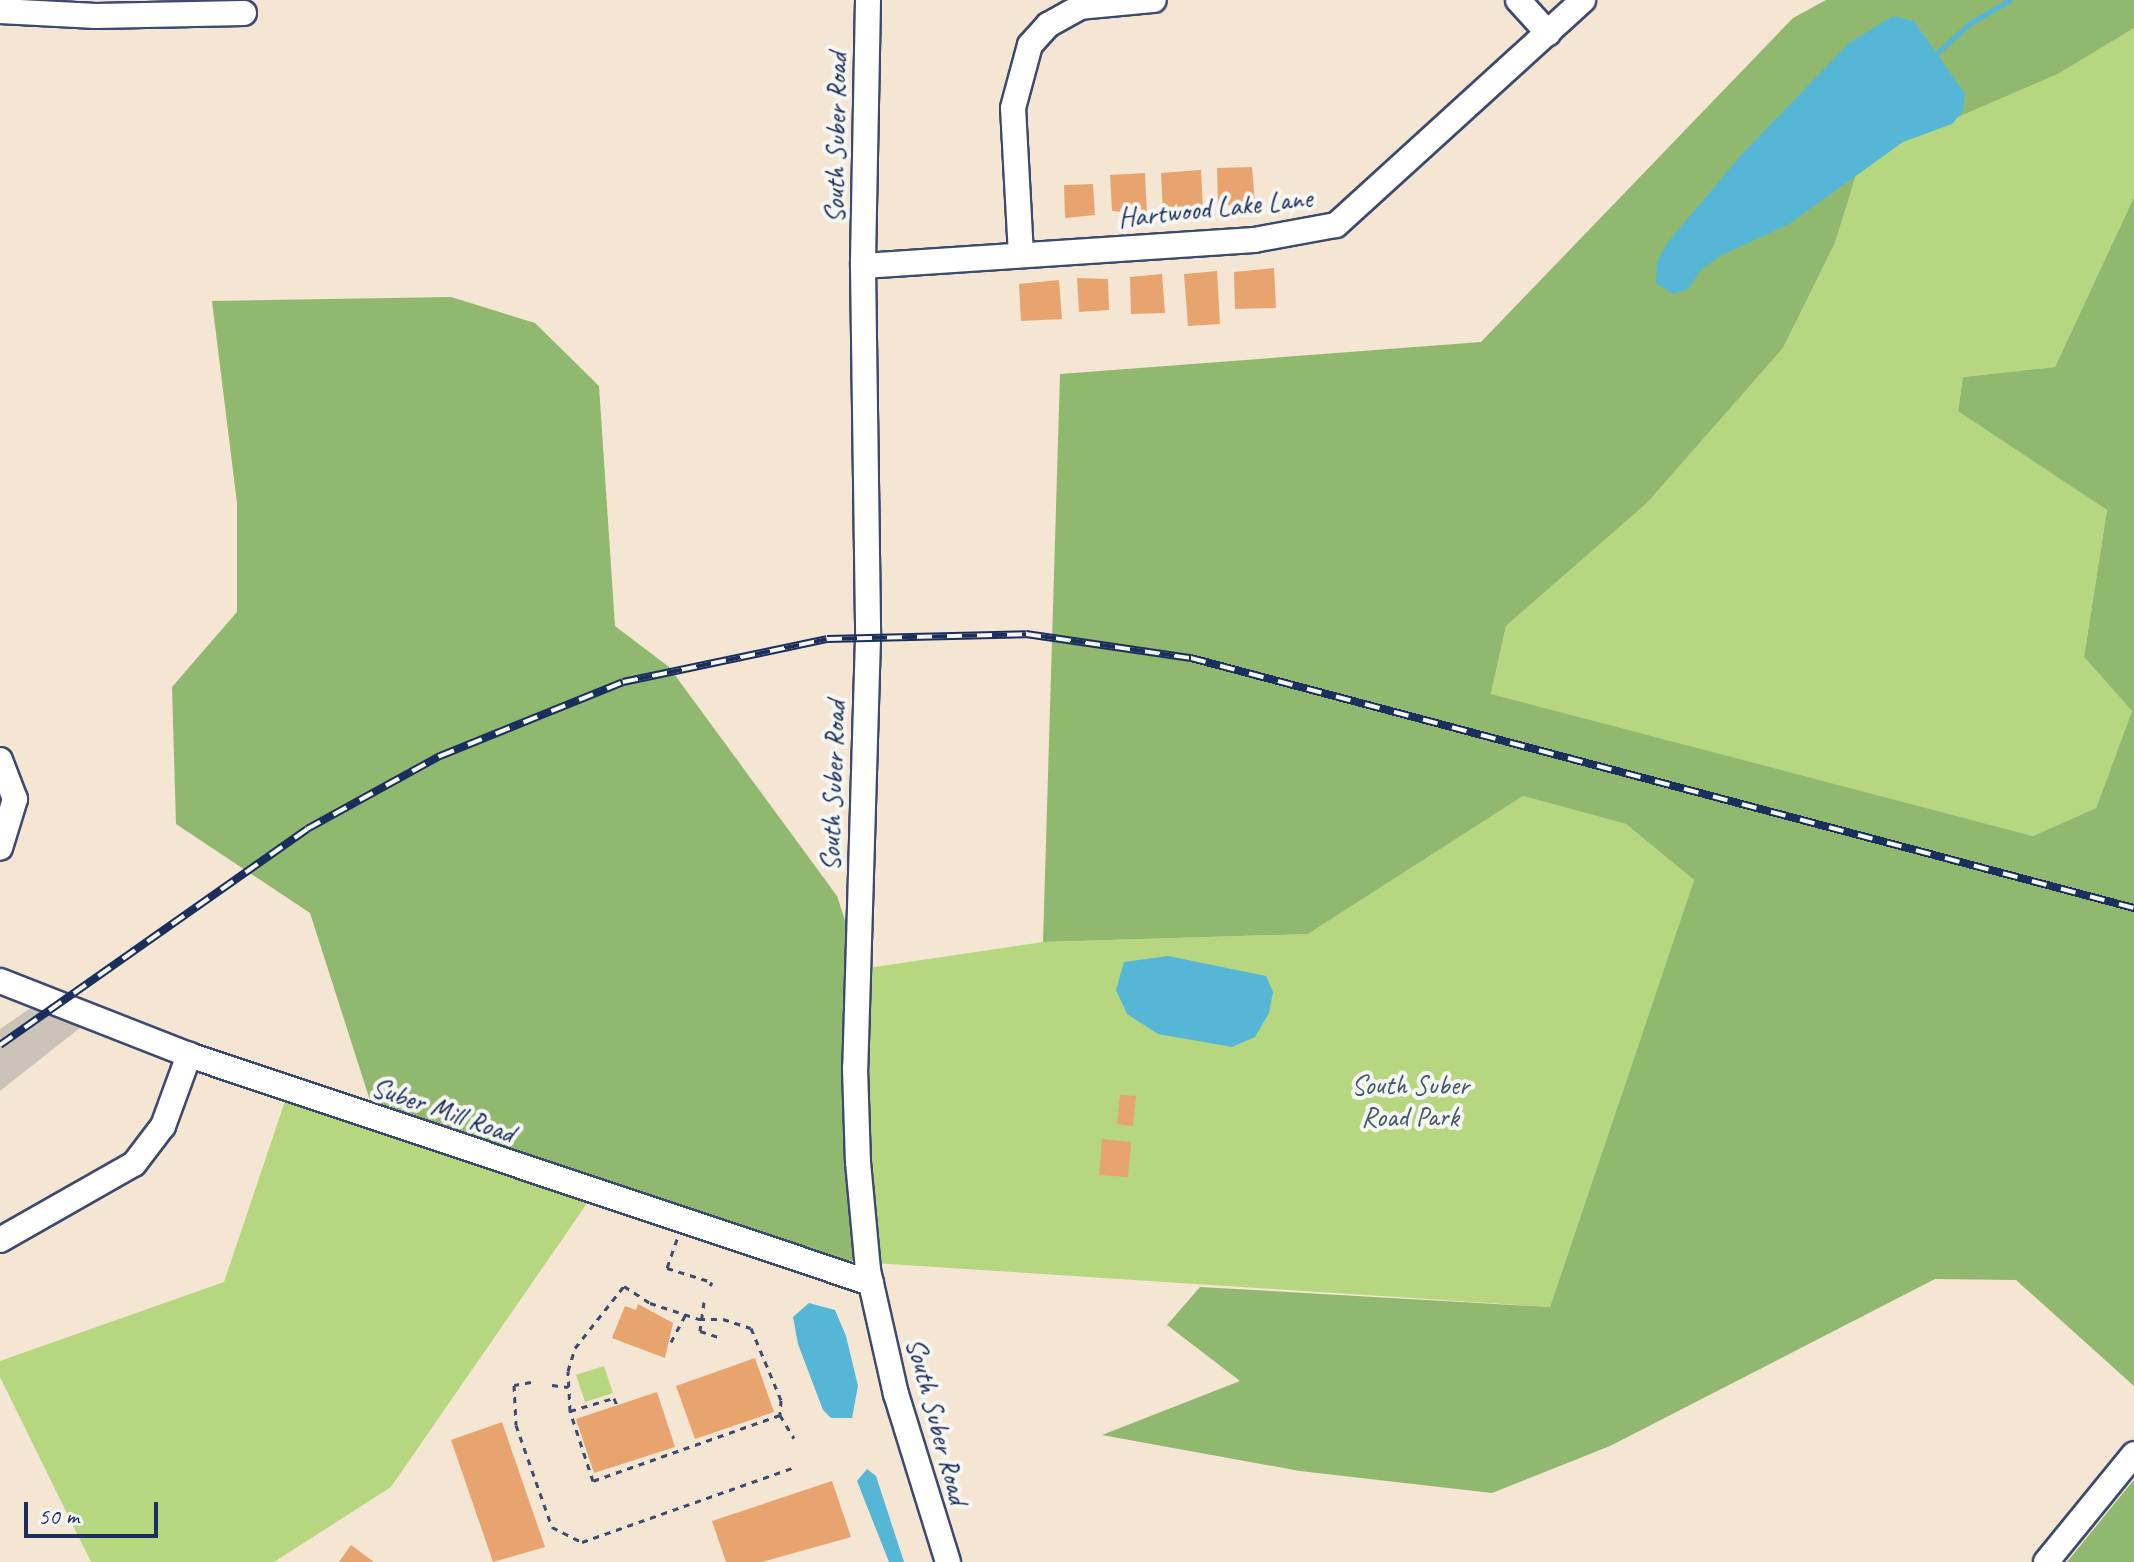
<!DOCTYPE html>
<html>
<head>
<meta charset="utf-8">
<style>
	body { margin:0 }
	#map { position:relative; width:2134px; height:1562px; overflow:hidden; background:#f4e6d2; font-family:Caveat,sans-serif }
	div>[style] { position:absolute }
	.industrial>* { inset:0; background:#cbc3b8 }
	.green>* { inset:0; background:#b6d77f }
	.forest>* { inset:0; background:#90b86e }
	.water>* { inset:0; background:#56b6d5 }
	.stream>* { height:5px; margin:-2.5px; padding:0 2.5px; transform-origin:2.5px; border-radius:2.5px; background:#56b6d5 }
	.building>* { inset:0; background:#e8a46e }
	.path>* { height:3px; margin-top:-1.5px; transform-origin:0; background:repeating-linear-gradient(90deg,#3c4a6f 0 6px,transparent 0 12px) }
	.roads { filter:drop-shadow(2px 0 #3c4a6f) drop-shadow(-2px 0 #3c4a6f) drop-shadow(0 2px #3c4a6f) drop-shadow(0 -2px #3c4a6f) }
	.minor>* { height:24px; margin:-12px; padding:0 12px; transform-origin:12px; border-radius:12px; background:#fff }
	.rail>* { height:8px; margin-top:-4px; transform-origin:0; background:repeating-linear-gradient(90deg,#f6f6f2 0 15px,#1b2f5e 0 30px); box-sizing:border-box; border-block:2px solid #1b2f5e }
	span { translate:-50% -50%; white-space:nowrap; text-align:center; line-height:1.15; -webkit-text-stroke:8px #f6f6f2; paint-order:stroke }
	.street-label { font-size:28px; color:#1b2f5e }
	.park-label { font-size:28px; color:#425966 }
	.scale { position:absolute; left:24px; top:1502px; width:134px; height:36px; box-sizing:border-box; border:4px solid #1b2f5e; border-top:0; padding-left:10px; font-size:24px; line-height:28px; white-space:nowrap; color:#1b2f5e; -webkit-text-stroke:6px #f6f6f2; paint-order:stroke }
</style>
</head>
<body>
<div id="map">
	<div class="industrial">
		<i style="clip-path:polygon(38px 1003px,86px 1023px,0 1091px,0 1029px)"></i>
	</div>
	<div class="green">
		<i style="clip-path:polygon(2134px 28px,2134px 197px,2055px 367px,1963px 377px,1958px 410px,2107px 510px,2084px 657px,2132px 711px,2096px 808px,2033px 836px,1491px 695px,1506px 626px,1647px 503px,1783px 348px,1835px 243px,1861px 159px,2058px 74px)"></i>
		<i style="clip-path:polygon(1523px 796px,1626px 824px,1694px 880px,1550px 1307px,874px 1263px,861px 969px,1043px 942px,1308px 934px)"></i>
		<i style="clip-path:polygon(289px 1089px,599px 1186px,391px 1487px,274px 1562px,91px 1562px,0 1377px,0 1361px,224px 1282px)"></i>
		<i style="clip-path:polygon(604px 1366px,613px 1393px,585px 1402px,576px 1375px)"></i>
	</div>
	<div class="forest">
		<i style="clip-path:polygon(1826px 0,2134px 0,2134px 28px,2058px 74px,1861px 159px,1835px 243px,1783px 348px,1647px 503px,1506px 626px,1491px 694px,2033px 836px,2096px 808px,2132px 711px,2084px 657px,2107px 510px,1958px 411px,1963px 377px,2055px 367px,2134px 197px,2134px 1386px,2016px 1280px,1935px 1279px,1610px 1446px,1492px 1493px,1300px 1471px,1102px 1435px,1240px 1381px,1167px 1325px,1200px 1287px,1550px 1307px,1694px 880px,1626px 824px,1523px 796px,1308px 934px,1043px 942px,1060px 374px,1481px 342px,1793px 18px)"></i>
		<i style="clip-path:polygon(451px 297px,535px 323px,599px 386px,615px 626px,669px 667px,837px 896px,861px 969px,874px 1263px,810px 1256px,374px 1113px,310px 913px,176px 824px,172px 687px,237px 612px,237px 503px,212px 301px)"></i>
		<i style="clip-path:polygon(2134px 1480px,2134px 1562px,2067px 1562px,2132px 1482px)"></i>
	</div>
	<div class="water">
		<i style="clip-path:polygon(1893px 16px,1914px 21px,1965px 94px,1963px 111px,1952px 124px,1903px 142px,1789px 224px,1720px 256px,1701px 270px,1688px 289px,1673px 294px,1656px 283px,1657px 262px,1668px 242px,1742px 154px,1849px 43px)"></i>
		<i style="clip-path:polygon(1168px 956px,1266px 976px,1273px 992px,1269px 1013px,1255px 1037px,1232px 1047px,1158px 1034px,1127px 1014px,1116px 990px,1124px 962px)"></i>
		<i style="clip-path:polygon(809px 1303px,835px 1310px,846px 1336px,858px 1386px,852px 1418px,831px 1418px,823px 1410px,798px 1344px,793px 1317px)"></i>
		<i style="clip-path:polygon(867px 1469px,876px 1476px,904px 1562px,889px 1562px,857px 1481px)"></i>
	</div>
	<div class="stream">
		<i style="left:1938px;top:52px;width:43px;rotate:-42.2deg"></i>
		<i style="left:1970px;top:23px;width:46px;rotate:-29.9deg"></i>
	</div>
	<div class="building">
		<i style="clip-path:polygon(1252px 167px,1255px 205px,1218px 205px,1217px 168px)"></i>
		<i style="clip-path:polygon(1201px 170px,1203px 211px,1163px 212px,1161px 173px)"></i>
		<i style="clip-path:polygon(1145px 173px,1147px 214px,1112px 211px,1110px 175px)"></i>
		<i style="clip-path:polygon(1093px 184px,1095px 215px,1065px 218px,1064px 185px)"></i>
		<i style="clip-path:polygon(1274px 268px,1276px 308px,1235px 309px,1234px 272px)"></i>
		<i style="clip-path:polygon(1217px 271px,1220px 324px,1188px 326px,1184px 274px)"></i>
		<i style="clip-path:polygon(1162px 274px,1165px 313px,1131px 314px,1130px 277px)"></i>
		<i style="clip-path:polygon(1077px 278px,1108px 279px,1109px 310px,1079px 312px)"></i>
		<i style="clip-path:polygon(1059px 280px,1062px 319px,1021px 321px,1019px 284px)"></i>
		<i style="clip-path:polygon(1120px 1095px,1136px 1096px,1133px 1126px,1117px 1124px)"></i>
		<i style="clip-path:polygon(1102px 1139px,1131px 1142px,1128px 1177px,1099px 1175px)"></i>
		<i style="clip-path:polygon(638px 1304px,673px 1323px,665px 1358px,612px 1338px,625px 1306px,636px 1310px)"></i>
		<i style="clip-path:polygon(755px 1358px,774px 1412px,695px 1439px,676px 1386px)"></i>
		<i style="clip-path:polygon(657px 1392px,675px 1447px,594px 1473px,576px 1419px)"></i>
		<i style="clip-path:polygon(502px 1422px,545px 1547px,493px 1562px,451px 1440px)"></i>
		<i style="clip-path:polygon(832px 1481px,851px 1537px,762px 1562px,726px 1562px,712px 1521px)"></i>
		<i style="clip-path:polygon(351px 1545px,374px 1562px,339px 1562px)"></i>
	</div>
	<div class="path">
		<i style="left:677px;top:1239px;width:31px;rotate:109deg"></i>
		<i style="left:667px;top:1268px;width:47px;rotate:17.3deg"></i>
		<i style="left:712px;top:1282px;width:4px;rotate:117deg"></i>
		<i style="left:624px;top:1286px;width:31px;rotate:33deg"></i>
		<i style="left:650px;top:1303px;width:52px;rotate:18.1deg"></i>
		<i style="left:699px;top:1319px;width:24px"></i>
		<i style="left:723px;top:1319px;width:29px;rotate:18deg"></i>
		<i style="left:751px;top:1328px;width:78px;rotate:67.4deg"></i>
		<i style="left:781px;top:1400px;width:15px;rotate:94deg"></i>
		<i style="left:780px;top:1415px;width:198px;rotate:160.6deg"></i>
		<i style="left:593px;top:1481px;width:74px;rotate:-108.2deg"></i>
		<i style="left:570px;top:1411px;width:40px;rotate:-92.9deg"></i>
		<i style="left:568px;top:1371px;width:24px;rotate:-73deg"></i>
		<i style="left:575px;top:1348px;width:79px;rotate:-51.7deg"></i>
		<i style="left:704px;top:1302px;width:29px;rotate:98deg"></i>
		<i style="left:700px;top:1331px;width:19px;rotate:18deg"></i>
		<i style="left:671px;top:1342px;width:32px;rotate:-62deg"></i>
		<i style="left:531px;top:1382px;width:17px;rotate:170deg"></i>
		<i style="left:514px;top:1385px;width:40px;rotate:87.1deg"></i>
		<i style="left:516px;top:1425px;width:108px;rotate:70.6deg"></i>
		<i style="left:552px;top:1527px;width:34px;rotate:27deg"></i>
		<i style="left:582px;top:1542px;width:223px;rotate:-19.4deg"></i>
		<i style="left:552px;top:1385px;width:16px;rotate:7deg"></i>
		<i style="left:570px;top:1411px;width:46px;rotate:-16.5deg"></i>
		<i style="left:614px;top:1398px;width:9px;rotate:69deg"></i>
		<i style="left:780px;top:1415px;width:27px;rotate:59deg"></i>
	</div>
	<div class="roads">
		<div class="minor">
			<i style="left:868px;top:0;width:266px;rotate:91.1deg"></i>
			<i style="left:863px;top:266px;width:372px;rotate:89.2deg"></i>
			<i style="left:868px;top:638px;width:430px;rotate:91.7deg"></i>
			<i style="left:855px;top:1068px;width:94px;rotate:88.2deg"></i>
			<i style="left:858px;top:1162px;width:108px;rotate:84.7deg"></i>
			<i style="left:868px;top:1270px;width:127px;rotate:77.3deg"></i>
			<i style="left:896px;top:1394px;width:176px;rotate:72.8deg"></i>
			<i style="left:1518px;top:0;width:45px;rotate:47.7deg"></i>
			<i style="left:0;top:11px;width:96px;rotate:3deg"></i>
			<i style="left:96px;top:16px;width:148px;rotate:-1.2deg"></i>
			<i style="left:1021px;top:255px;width:147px;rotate:-93.1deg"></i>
			<i style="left:1013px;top:108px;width:65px;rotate:-74.9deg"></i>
			<i style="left:1030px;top:45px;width:27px;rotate:-48deg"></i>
			<i style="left:1048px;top:25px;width:37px;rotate:-29deg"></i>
			<i style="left:1080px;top:7px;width:74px;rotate:-5.4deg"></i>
			<i style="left:863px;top:266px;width:392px;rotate:-3.8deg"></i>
			<i style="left:1254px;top:240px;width:83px;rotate:-10.4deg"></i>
			<i style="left:1336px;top:225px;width:334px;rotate:-42.3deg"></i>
			<i style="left:0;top:760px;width:42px;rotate:69deg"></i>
			<i style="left:15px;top:799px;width:51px;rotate:107deg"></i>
			<i style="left:0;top:981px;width:203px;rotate:21.4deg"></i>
			<i style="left:189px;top:1055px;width:719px;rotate:18.49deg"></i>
			<i style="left:0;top:1240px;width:154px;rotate:-29.6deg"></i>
			<i style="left:134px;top:1164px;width:48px;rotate:-52.7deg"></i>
			<i style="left:163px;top:1126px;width:76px;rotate:-69.9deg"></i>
			<i style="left:2046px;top:1562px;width:139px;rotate:-50.8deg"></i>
		</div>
	</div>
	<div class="rail">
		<i style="left:0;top:1045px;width:375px;rotate:-35.1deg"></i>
		<i style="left:307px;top:829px;width:152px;rotate:-28.8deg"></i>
		<i style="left:440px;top:756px;width:197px;rotate:-22deg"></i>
		<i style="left:623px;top:682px;width:208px;rotate:-11.9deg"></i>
		<i style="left:827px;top:639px;width:199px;rotate:-1.4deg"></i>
		<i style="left:1026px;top:634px;width:167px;rotate:8.3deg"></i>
		<i style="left:1191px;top:658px;width:976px;rotate:14.85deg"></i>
	</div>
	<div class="street-label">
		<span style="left:836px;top:138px;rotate:-89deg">South Suber Road</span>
		<span style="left:1215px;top:208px;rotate:-6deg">Hartwood Lake Lane</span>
		<span style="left:833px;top:786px;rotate:-88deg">South Suber Road</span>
		<span style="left:443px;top:1110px;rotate:19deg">Suber Mill Road</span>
		<span style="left:937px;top:1421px;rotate:75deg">South Suber Road</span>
	</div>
	<div class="park-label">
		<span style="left:1410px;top:1101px">South Suber<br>Road Park</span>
	</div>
	<div class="scale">50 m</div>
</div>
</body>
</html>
